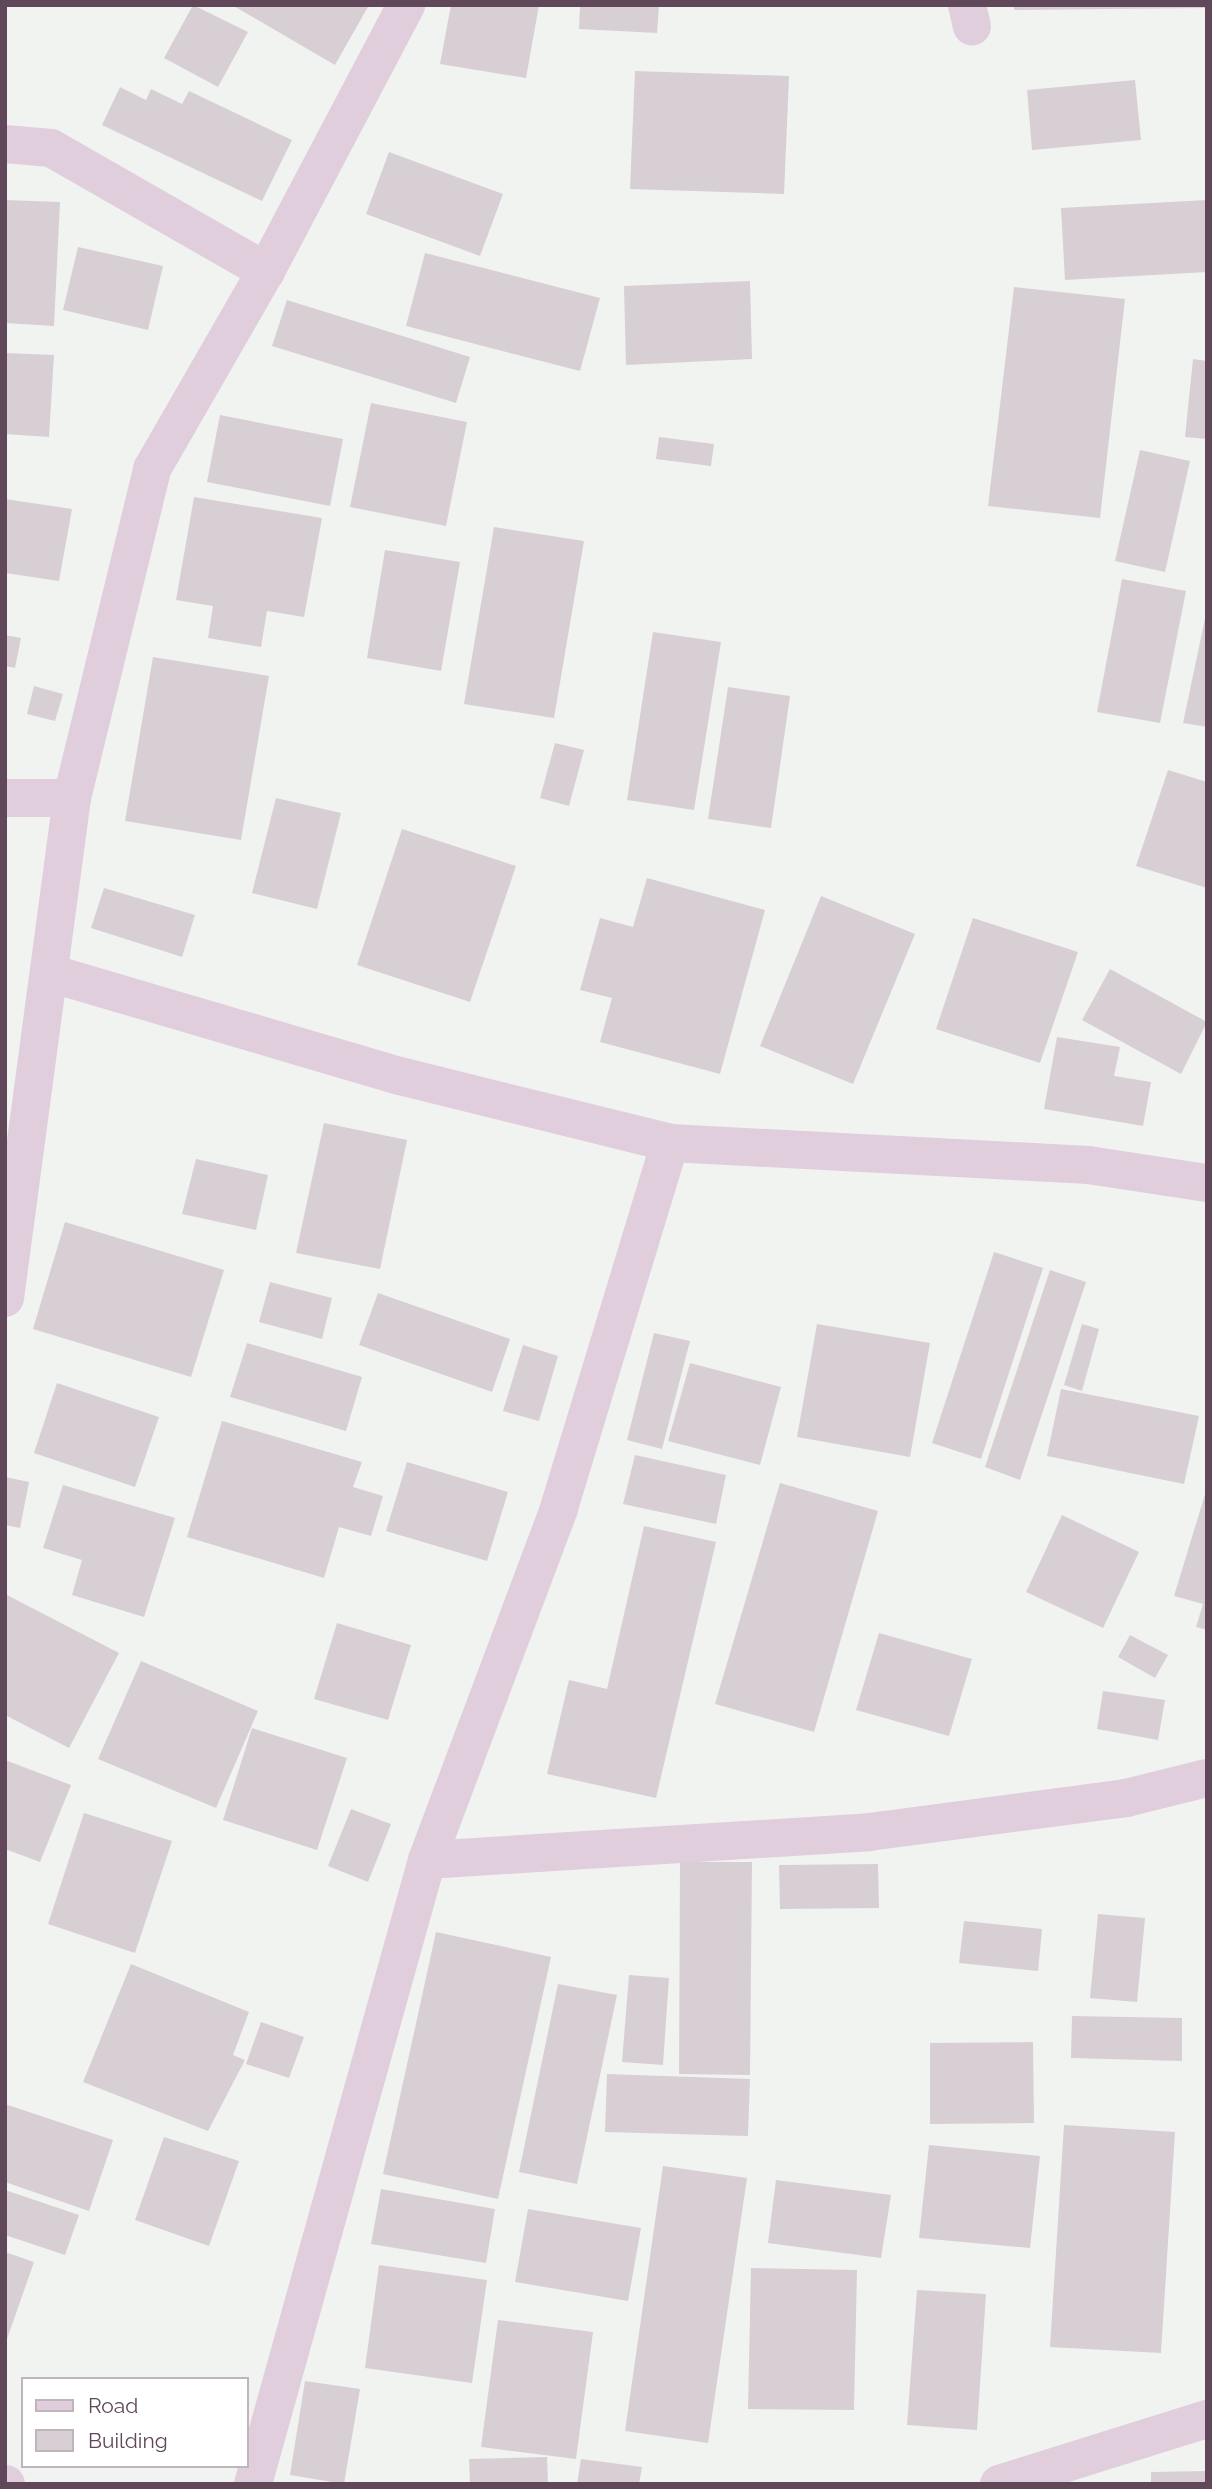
<!DOCTYPE html>
<html>
<head>
<meta charset="utf-8">
<style>
	body { margin:0 }
	#map { position:relative; width:1212px; height:2489px; overflow:hidden; background:#f1f3f1; font-family:Raleway,sans-serif }
	div>[style] { position:absolute }
	.building>* { inset:0; background:#d8cfd5 }
	.minor>* { height:38px; margin:-19px; padding:0 19px; transform-origin:19px; border-radius:19px; background:#e1cedd }
	span { translate:-50% -50%; white-space:nowrap; text-align:center; line-height:1.15; -webkit-text-stroke:7px #fff; paint-order:stroke }
	.frame { position:absolute; inset:0; border:7px solid #60475a; pointer-events:none }
	.legend { position:absolute; left:21px; top:2377px; width:228px; height:91px; box-sizing:border-box; background:#fff; border:2px solid #bfb5bd; margin:0; padding:9px 12px; list-style:none; font-size:21px; color:#60475a }
	.legend li { display:flex; align-items:center; gap:14px; height:35px }
	.legend b { width:35px; border:2px solid #bfb5bd }
</style>
</head>
<body>
<div id="map">
	<div class="building">
		<i style="clip-path:polygon(193px 5px,248px 32px,218px 87px,164px 58px)"></i>
		<i style="clip-path:polygon(232px 5px,369px 5px,335px 65px)"></i>
		<i style="clip-path:polygon(451px 5px,539px 5px,526px 78px,440px 64px)"></i>
		<i style="clip-path:polygon(580px 5px,659px 5px,657px 33px,579px 29px)"></i>
		<i style="clip-path:polygon(1014px 5px,1207px 5px,1207px 8px,1014px 10px)"></i>
		<i style="clip-path:polygon(635px 71px,789px 76px,784px 194px,630px 189px)"></i>
		<i style="clip-path:polygon(1135px 80px,1141px 140px,1032px 150px,1027px 90px)"></i>
		<i style="clip-path:polygon(120px 87px,146px 100px,151px 89px,182px 104px,189px 91px,292px 140px,262px 201px,102px 125px)"></i>
		<i style="clip-path:polygon(389px 152px,503px 194px,480px 256px,366px 214px)"></i>
		<i style="clip-path:polygon(5px 200px,60px 202px,54px 326px,5px 323px)"></i>
		<i style="clip-path:polygon(1207px 200px,1207px 272px,1065px 280px,1061px 208px)"></i>
		<i style="clip-path:polygon(78px 247px,163px 266px,148px 330px,63px 310px)"></i>
		<i style="clip-path:polygon(425px 253px,600px 298px,580px 371px,406px 326px)"></i>
		<i style="clip-path:polygon(750px 281px,752px 359px,626px 365px,624px 286px)"></i>
		<i style="clip-path:polygon(1014px 287px,1125px 299px,1100px 518px,988px 506px)"></i>
		<i style="clip-path:polygon(287px 300px,470px 357px,456px 403px,272px 346px)"></i>
		<i style="clip-path:polygon(5px 353px,54px 355px,49px 437px,5px 434px)"></i>
		<i style="clip-path:polygon(1193px 359px,1207px 361px,1207px 439px,1185px 437px)"></i>
		<i style="clip-path:polygon(371px 403px,467px 422px,446px 526px,350px 507px)"></i>
		<i style="clip-path:polygon(220px 415px,343px 439px,330px 506px,207px 482px)"></i>
		<i style="clip-path:polygon(659px 437px,714px 444px,711px 466px,656px 459px)"></i>
		<i style="clip-path:polygon(1140px 450px,1190px 461px,1165px 572px,1115px 561px)"></i>
		<i style="clip-path:polygon(194px 497px,322px 518px,304px 617px,267px 611px,261px 647px,208px 638px,213px 606px,176px 600px)"></i>
		<i style="clip-path:polygon(5px 499px,72px 509px,59px 581px,5px 573px)"></i>
		<i style="clip-path:polygon(494px 527px,584px 541px,554px 718px,464px 704px)"></i>
		<i style="clip-path:polygon(385px 550px,460px 562px,441px 671px,367px 658px)"></i>
		<i style="clip-path:polygon(1122px 579px,1186px 591px,1160px 723px,1097px 712px)"></i>
		<i style="clip-path:polygon(1207px 609px,1207px 727px,1183px 723px)"></i>
		<i style="clip-path:polygon(653px 632px,721px 642px,694px 810px,627px 800px)"></i>
		<i style="clip-path:polygon(5px 635px,21px 638px,15px 668px,5px 666px)"></i>
		<i style="clip-path:polygon(153px 657px,269px 676px,241px 840px,125px 821px)"></i>
		<i style="clip-path:polygon(34px 686px,63px 694px,55px 721px,27px 714px)"></i>
		<i style="clip-path:polygon(728px 687px,790px 696px,771px 828px,708px 819px)"></i>
		<i style="clip-path:polygon(555px 743px,584px 750px,569px 806px,540px 798px)"></i>
		<i style="clip-path:polygon(1168px 770px,1207px 782px,1207px 888px,1136px 866px)"></i>
		<i style="clip-path:polygon(276px 798px,341px 813px,317px 909px,252px 893px)"></i>
		<i style="clip-path:polygon(402px 829px,516px 866px,470px 1002px,357px 965px)"></i>
		<i style="clip-path:polygon(647px 878px,765px 910px,720px 1074px,600px 1042px,612px 998px,580px 990px,600px 918px,633px 927px)"></i>
		<i style="clip-path:polygon(104px 888px,195px 915px,182px 957px,91px 928px)"></i>
		<i style="clip-path:polygon(821px 896px,915px 934px,853px 1084px,760px 1046px)"></i>
		<i style="clip-path:polygon(973px 918px,1078px 952px,1040px 1063px,936px 1029px)"></i>
		<i style="clip-path:polygon(1110px 969px,1207px 1022px,1181px 1074px,1082px 1020px)"></i>
		<i style="clip-path:polygon(1057px 1037px,1120px 1047px,1114px 1076px,1151px 1082px,1143px 1126px,1044px 1109px)"></i>
		<i style="clip-path:polygon(324px 1123px,407px 1140px,380px 1269px,296px 1253px)"></i>
		<i style="clip-path:polygon(196px 1159px,268px 1175px,256px 1230px,182px 1214px)"></i>
		<i style="clip-path:polygon(65px 1222px,224px 1270px,191px 1377px,33px 1329px)"></i>
		<i style="clip-path:polygon(994px 1252px,1043px 1268px,981px 1459px,932px 1443px)"></i>
		<i style="clip-path:polygon(1050px 1270px,1086px 1282px,1020px 1480px,985px 1467px)"></i>
		<i style="clip-path:polygon(270px 1282px,332px 1298px,322px 1339px,259px 1322px)"></i>
		<i style="clip-path:polygon(378px 1293px,510px 1339px,492px 1392px,359px 1345px)"></i>
		<i style="clip-path:polygon(817px 1324px,930px 1343px,910px 1457px,797px 1437px)"></i>
		<i style="clip-path:polygon(1082px 1324px,1099px 1329px,1082px 1391px,1064px 1385px)"></i>
		<i style="clip-path:polygon(654px 1333px,690px 1341px,662px 1449px,627px 1440px)"></i>
		<i style="clip-path:polygon(247px 1343px,362px 1377px,346px 1431px,230px 1397px)"></i>
		<i style="clip-path:polygon(523px 1345px,558px 1356px,539px 1421px,503px 1411px)"></i>
		<i style="clip-path:polygon(690px 1363px,781px 1387px,760px 1465px,668px 1441px)"></i>
		<i style="clip-path:polygon(57px 1383px,159px 1417px,135px 1487px,34px 1453px)"></i>
		<i style="clip-path:polygon(1061px 1389px,1199px 1416px,1184px 1484px,1047px 1456px)"></i>
		<i style="clip-path:polygon(222px 1421px,362px 1462px,353px 1487px,383px 1496px,371px 1536px,339px 1527px,324px 1578px,187px 1537px)"></i>
		<i style="clip-path:polygon(635px 1455px,726px 1475px,716px 1524px,623px 1504px)"></i>
		<i style="clip-path:polygon(407px 1462px,508px 1492px,487px 1561px,386px 1531px)"></i>
		<i style="clip-path:polygon(5px 1477px,29px 1482px,20px 1528px,5px 1525px)"></i>
		<i style="clip-path:polygon(780px 1483px,878px 1511px,814px 1732px,715px 1704px)"></i>
		<i style="clip-path:polygon(63px 1485px,175px 1518px,144px 1617px,72px 1595px,82px 1560px,43px 1548px)"></i>
		<i style="clip-path:polygon(1206px 1491px,1207px 1492px,1207px 1630px,1196px 1627px,1203px 1604px,1174px 1596px)"></i>
		<i style="clip-path:polygon(1062px 1515px,1139px 1552px,1103px 1628px,1026px 1592px)"></i>
		<i style="clip-path:polygon(644px 1526px,716px 1542px,656px 1798px,547px 1774px,569px 1680px,607px 1689px)"></i>
		<i style="clip-path:polygon(5px 1594px,119px 1653px,69px 1748px,5px 1715px)"></i>
		<i style="clip-path:polygon(337px 1623px,411px 1645px,388px 1720px,314px 1699px)"></i>
		<i style="clip-path:polygon(879px 1633px,972px 1659px,949px 1736px,856px 1710px)"></i>
		<i style="clip-path:polygon(1130px 1635px,1168px 1655px,1155px 1678px,1118px 1657px)"></i>
		<i style="clip-path:polygon(141px 1661px,258px 1711px,216px 1808px,98px 1759px)"></i>
		<i style="clip-path:polygon(1103px 1691px,1165px 1700px,1158px 1740px,1097px 1729px)"></i>
		<i style="clip-path:polygon(252px 1728px,347px 1758px,317px 1850px,223px 1820px)"></i>
		<i style="clip-path:polygon(5px 1760px,71px 1785px,40px 1862px,5px 1849px)"></i>
		<i style="clip-path:polygon(351px 1809px,391px 1824px,368px 1882px,328px 1866px)"></i>
		<i style="clip-path:polygon(84px 1813px,172px 1841px,135px 1953px,48px 1924px)"></i>
		<i style="clip-path:polygon(680px 1862px,752px 1862px,750px 2075px,679px 2074px)"></i>
		<i style="clip-path:polygon(878px 1864px,879px 1908px,780px 1909px,779px 1865px)"></i>
		<i style="clip-path:polygon(1098px 1914px,1145px 1918px,1137px 2002px,1090px 1998px)"></i>
		<i style="clip-path:polygon(964px 1921px,1042px 1929px,1038px 1971px,959px 1963px)"></i>
		<i style="clip-path:polygon(436px 1932px,551px 1957px,498px 2199px,383px 2174px)"></i>
		<i style="clip-path:polygon(131px 1964px,249px 2012px,233px 2055px,245px 2060px,208px 2131px,83px 2082px)"></i>
		<i style="clip-path:polygon(629px 1975px,669px 1978px,663px 2065px,622px 2062px)"></i>
		<i style="clip-path:polygon(558px 1984px,617px 1995px,577px 2184px,519px 2172px)"></i>
		<i style="clip-path:polygon(1072px 2016px,1182px 2018px,1182px 2061px,1071px 2058px)"></i>
		<i style="clip-path:polygon(261px 2022px,304px 2037px,289px 2078px,246px 2064px)"></i>
		<i style="clip-path:polygon(1033px 2042px,1034px 2123px,930px 2124px,930px 2043px)"></i>
		<i style="clip-path:polygon(607px 2074px,750px 2079px,748px 2136px,605px 2132px)"></i>
		<i style="clip-path:polygon(5px 2104px,113px 2140px,89px 2211px,5px 2182px)"></i>
		<i style="clip-path:polygon(1064px 2125px,1175px 2132px,1161px 2353px,1050px 2347px)"></i>
		<i style="clip-path:polygon(164px 2137px,239px 2161px,209px 2246px,135px 2220px)"></i>
		<i style="clip-path:polygon(929px 2145px,1040px 2156px,1030px 2248px,919px 2238px)"></i>
		<i style="clip-path:polygon(663px 2166px,747px 2178px,708px 2443px,625px 2431px)"></i>
		<i style="clip-path:polygon(776px 2180px,891px 2195px,881px 2258px,768px 2243px)"></i>
		<i style="clip-path:polygon(381px 2189px,495px 2209px,486px 2263px,371px 2244px)"></i>
		<i style="clip-path:polygon(5px 2190px,79px 2215px,65px 2255px,5px 2235px)"></i>
		<i style="clip-path:polygon(528px 2209px,641px 2228px,628px 2301px,515px 2282px)"></i>
		<i style="clip-path:polygon(5px 2252px,34px 2262px,6px 2342px,5px 2342px)"></i>
		<i style="clip-path:polygon(379px 2265px,487px 2280px,472px 2383px,365px 2368px)"></i>
		<i style="clip-path:polygon(751px 2268px,857px 2270px,854px 2410px,748px 2409px)"></i>
		<i style="clip-path:polygon(917px 2290px,986px 2294px,977px 2430px,907px 2425px)"></i>
		<i style="clip-path:polygon(498px 2320px,593px 2332px,576px 2459px,481px 2447px)"></i>
		<i style="clip-path:polygon(305px 2381px,360px 2389px,344px 2484px,290px 2475px)"></i>
		<i style="clip-path:polygon(547px 2457px,548px 2484px,470px 2484px,469px 2459px)"></i>
		<i style="clip-path:polygon(581px 2459px,642px 2467px,639px 2484px,577px 2484px)"></i>
		<i style="clip-path:polygon(1207px 2471px,1207px 2484px,1151px 2484px,1151px 2472px)"></i>
	</div>
	<div class="minor">
		<i style="left:967px;top:5px;width:22px;rotate:77deg"></i>
		<i style="left:5px;top:144px;width:46px;rotate:5deg"></i>
		<i style="left:51px;top:148px;width:248px;rotate:29.8deg"></i>
		<i style="left:5px;top:798px;width:67px"></i>
		<i style="left:53px;top:974px;width:362px;rotate:16.4deg"></i>
		<i style="left:400px;top:1076px;width:278px;rotate:13.9deg"></i>
		<i style="left:670px;top:1143px;width:419px;rotate:3deg"></i>
		<i style="left:1088px;top:1165px;width:120px;rotate:8.6deg"></i>
		<i style="left:5px;top:1298px;width:504px;rotate:-82.37deg"></i>
		<i style="left:72px;top:798px;width:339px;rotate:-76.3deg"></i>
		<i style="left:152px;top:469px;width:228px;rotate:-60.1deg"></i>
		<i style="left:266px;top:271px;width:301px;rotate:-62.2deg"></i>
		<i style="left:427px;top:1860px;width:443px;rotate:-3.6deg"></i>
		<i style="left:869px;top:1832px;width:259px;rotate:-7.5deg"></i>
		<i style="left:1126px;top:1798px;width:83px;rotate:-13.9deg"></i>
		<i style="left:5px;top:2484px;width:1px"></i>
		<i style="left:253px;top:2484px;width:648px;rotate:-74.42deg"></i>
		<i style="left:427px;top:1860px;width:376px;rotate:-69.4deg"></i>
		<i style="left:559px;top:1508px;width:382px;rotate:-73.1deg"></i>
		<i style="left:999px;top:2484px;width:218px;rotate:-17.4deg"></i>
	</div>
	<div class="frame"></div>
	<ul class="legend">
	<li><b style="height:9px;background:#e1cedd"></b>Road</li>
	<li><b style="height:19px;background:#d8cfd5"></b>Building</li>
	</ul>
</div>
</body>
</html>
